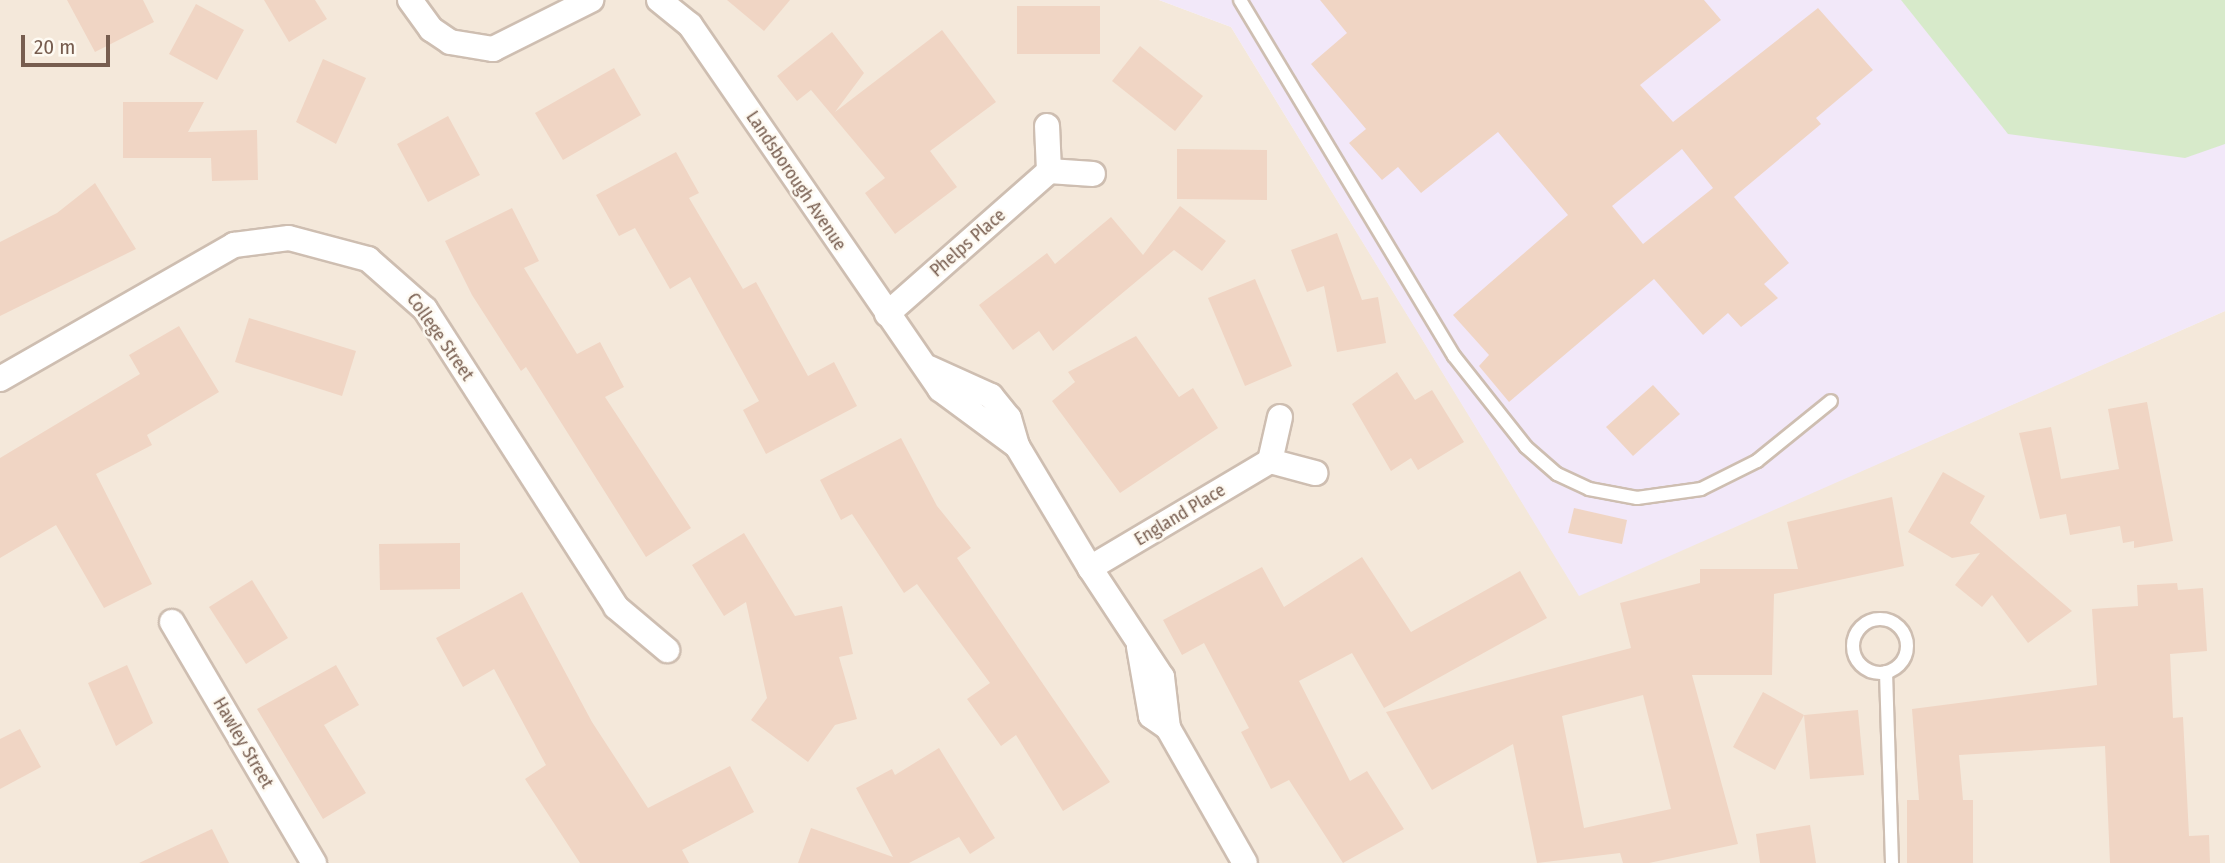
<!DOCTYPE html>
<html>
<head>
<meta charset="utf-8">
<style>
	body { margin:0 }
	#map { position:relative; width:2225px; height:863px; overflow:hidden; background:#fcf6ec; font-family:"Fira Sans Condensed",sans-serif }
	div>[style] { position:absolute }
	.residential>* { inset:0; background:#f4e8da }
	.education>* { inset:0; background:#f2e8f9 }
	.green>* { inset:0; background:#d7eaca }
	.building>* { inset:0; background:#f0d5c4 }
	.roads { filter:drop-shadow(2px 0 #cebeb1) drop-shadow(-2px 0 #cebeb1) drop-shadow(0 2px #cebeb1) drop-shadow(0 -2px #cebeb1) }
	.lane>* { height:12px; margin:-6px; padding:0 6px; transform-origin:6px; border-radius:6px; background:#fff }
	.lane>.ring { margin:-6px; padding:0; box-sizing:content-box; background:none; border:12px solid #fff; border-radius:50% }
	.street>* { height:24px; margin:-12px; padding:0 12px; transform-origin:12px; border-radius:12px; background:#fff }
	span { translate:-50% -50%; white-space:nowrap; text-align:center; line-height:1.15; -webkit-text-stroke:5px #fefaf2; paint-order:stroke }
	.street-label { font-size:18px; color:#775d4f }
	.scale { position:absolute; left:21px; top:35px; width:89px; height:32px; box-sizing:border-box; border:4px solid #775d4f; border-top:0; padding-left:9px; font-size:21px; line-height:24px; white-space:nowrap; color:#775d4f; -webkit-text-stroke:5px #fefaf2; paint-order:stroke }
</style>
</head>
<body>
<div id="map">
	<div class="residential">
		<i style="clip-path:polygon(0 0,1159px 0,1231px 27px,1579px 595px,2225px 311px,2225px 863px,0 863px)"></i>
	</div>
	<div class="education">
		<i style="clip-path:polygon(1159px 0,2225px 0,2225px 311px,1579px 596px,1231px 27px)"></i>
	</div>
	<div class="green">
		<i style="clip-path:polygon(1901px 0,2225px 0,2225px 144px,2185px 158px,2008px 134px)"></i>
	</div>
	<div class="building">
		<i style="clip-path:polygon(67px 0,143px 0,154px 22px,95px 52px)"></i>
		<i style="clip-path:polygon(264px 0,315px 0,327px 19px,289px 42px)"></i>
		<i style="clip-path:polygon(727px 0,790px 0,764px 31px)"></i>
		<i style="clip-path:polygon(evenodd,1320px 0,1704px 0,1721px 20px,1640px 85px,1673px 122px,1818px 8px,1873px 70px,1816px 118px,1821px 124px,1734px 197px,1789px 263px,1764px 284px,1778px 298px,1741px 327px,1728px 313px,1703px 335px,1654px 279px,1509px 402px,1479px 366px,1489px 355px,1453px 315px,1568px 215px,1498px 132px,1421px 193px,1398px 167px,1382px 180px,1349px 143px,1366px 129px,1311px 64px,1347px 33px,1320px 0,1682px 149px,1713px 188px,1643px 244px,1612px 206px,1682px 149px)"></i>
		<i style="clip-path:polygon(196px 4px,244px 30px,217px 80px,169px 54px)"></i>
		<i style="clip-path:polygon(1017px 6px,1100px 6px,1100px 54px,1017px 54px)"></i>
		<i style="clip-path:polygon(942px 30px,996px 102px,930px 151px,957px 187px,895px 234px,865px 193px,885px 178px,811px 90px,797px 101px,777px 76px,832px 32px,864px 73px,835px 112px)"></i>
		<i style="clip-path:polygon(1140px 46px,1203px 96px,1175px 131px,1112px 81px)"></i>
		<i style="clip-path:polygon(323px 59px,366px 78px,336px 144px,296px 122px)"></i>
		<i style="clip-path:polygon(614px 68px,641px 115px,563px 160px,535px 113px)"></i>
		<i style="clip-path:polygon(123px 102px,204px 102px,188px 132px,257px 130px,258px 180px,212px 181px,211px 158px,123px 158px)"></i>
		<i style="clip-path:polygon(448px 116px,480px 175px,428px 202px,397px 144px)"></i>
		<i style="clip-path:polygon(1177px 149px,1267px 150px,1267px 200px,1177px 199px)"></i>
		<i style="clip-path:polygon(676px 152px,699px 193px,689px 198px,743px 289px,756px 282px,808px 376px,834px 362px,857px 406px,766px 454px,743px 410px,759px 401px,690px 277px,670px 289px,635px 228px,619px 236px,596px 195px)"></i>
		<i style="clip-path:polygon(95px 183px,136px 249px,0 316px,0 242px,57px 213px)"></i>
		<i style="clip-path:polygon(1180px 206px,1226px 241px,1202px 271px,1174px 250px,1053px 351px,1039px 331px,1013px 350px,979px 305px,1047px 253px,1055px 264px,1111px 217px,1143px 255px)"></i>
		<i style="clip-path:polygon(512px 208px,539px 261px,524px 268px,577px 354px,600px 342px,624px 387px,605px 397px,691px 528px,646px 557px,526px 367px,521px 371px,472px 295px,445px 241px)"></i>
		<i style="clip-path:polygon(1337px 233px,1362px 300px,1378px 297px,1386px 343px,1337px 352px,1324px 286px,1307px 292px,1291px 250px)"></i>
		<i style="clip-path:polygon(1255px 279px,1292px 366px,1245px 386px,1208px 298px)"></i>
		<i style="clip-path:polygon(249px 318px,356px 351px,342px 396px,235px 362px)"></i>
		<i style="clip-path:polygon(179px 326px,219px 392px,147px 435px,152px 445px,96px 474px,152px 584px,104px 608px,56px 525px,0 558px,0 458px,140px 374px,129px 355px)"></i>
		<i style="clip-path:polygon(1136px 336px,1179px 397px,1193px 388px,1218px 428px,1120px 493px,1052px 401px,1075px 382px,1068px 372px)"></i>
		<i style="clip-path:polygon(1397px 372px,1415px 400px,1432px 390px,1464px 442px,1418px 470px,1411px 458px,1391px 471px,1352px 404px)"></i>
		<i style="clip-path:polygon(1653px 385px,1680px 414px,1633px 456px,1606px 427px)"></i>
		<i style="clip-path:polygon(2147px 402px,2173px 541px,2134px 548px,2134px 541px,2123px 543px,2120px 526px,2070px 535px,2066px 514px,2040px 519px,2019px 433px,2051px 427px,2061px 479px,2119px 469px,2108px 409px)"></i>
		<i style="clip-path:polygon(901px 438px,937px 506px,971px 548px,957px 558px,1110px 782px,1063px 811px,1016px 735px,1001px 746px,967px 699px,990px 683px,917px 584px,904px 593px,852px 514px,841px 520px,820px 480px)"></i>
		<i style="clip-path:polygon(1943px 472px,1985px 496px,1970px 523px,2072px 611px,2028px 643px,1992px 595px,1982px 607px,1955px 585px,1980px 553px,1952px 558px,1908px 532px)"></i>
		<i style="clip-path:polygon(evenodd,1892px 497px,1904px 566px,1774px 594px,1772px 675px,1692px 675px,1738px 844px,1649px 863px,1623px 863px,1620px 853px,1537px 863px,1513px 744px,1432px 790px,1386px 712px,1631px 648px,1620px 603px,1700px 583px,1700px 569px,1798px 569px,1787px 522px,1892px 497px,1643px 695px,1671px 809px,1584px 828px,1562px 716px,1643px 695px)"></i>
		<i style="clip-path:polygon(1574px 508px,1627px 520px,1622px 544px,1568px 533px)"></i>
		<i style="clip-path:polygon(744px 533px,795px 616px,842px 606px,853px 654px,839px 657px,857px 719px,835px 725px,808px 762px,751px 720px,767px 698px,746px 602px,724px 616px,692px 565px)"></i>
		<i style="clip-path:polygon(460px 543px,460px 589px,380px 590px,379px 544px)"></i>
		<i style="clip-path:polygon(1362px 557px,1411px 632px,1520px 571px,1547px 618px,1384px 708px,1352px 653px,1299px 681px,1350px 781px,1367px 771px,1404px 829px,1343px 863px,1289px 780px,1271px 789px,1241px 732px,1249px 728px,1204px 643px,1182px 655px,1163px 620px,1262px 567px,1284px 607px)"></i>
		<i style="clip-path:polygon(252px 580px,288px 638px,246px 664px,209px 607px)"></i>
		<i style="clip-path:polygon(2177px 583px,2178px 590px,2203px 588px,2207px 651px,2170px 654px,2173px 718px,2183px 717px,2189px 836px,2209px 835px,2210px 863px,2110px 863px,2105px 746px,1959px 755px,1963px 800px,1973px 800px,1973px 863px,1907px 863px,1907px 800px,1919px 800px,1912px 709px,2097px 685px,2092px 609px,2138px 606px,2137px 585px)"></i>
		<i style="clip-path:polygon(522px 592px,592px 722px,648px 808px,730px 766px,754px 812px,682px 850px,689px 863px,580px 863px,525px 779px,546px 765px,494px 669px,463px 687px,436px 638px)"></i>
		<i style="clip-path:polygon(127px 665px,153px 723px,116px 746px,88px 683px)"></i>
		<i style="clip-path:polygon(336px 665px,359px 705px,324px 725px,366px 793px,323px 819px,257px 709px)"></i>
		<i style="clip-path:polygon(1763px 692px,1804px 715px,1775px 770px,1733px 747px)"></i>
		<i style="clip-path:polygon(1858px 710px,1864px 775px,1810px 779px,1804px 715px)"></i>
		<i style="clip-path:polygon(20px 729px,41px 767px,0 789px,0 739px)"></i>
		<i style="clip-path:polygon(939px 748px,995px 838px,970px 854px,959px 837px,909px 863px,798px 863px,811px 828px,893px 857px,856px 788px,892px 769px,895px 775px)"></i>
		<i style="clip-path:polygon(1810px 825px,1816px 863px,1760px 863px,1756px 834px)"></i>
		<i style="clip-path:polygon(212px 829px,229px 863px,139px 863px)"></i>
	</div>
	<div class="roads">
		<div class="lane">
			<i style="left:1240px;top:0;width:415px;rotate:59deg"></i>
			<i style="left:1454px;top:356px;width:116px;rotate:51.6deg"></i>
			<i style="left:1526px;top:447px;width:41px;rotate:41.1deg"></i>
			<i style="left:1557px;top:474px;width:35px;rotate:25deg"></i>
			<i style="left:1589px;top:489px;width:49px;rotate:10.6deg"></i>
			<i style="left:1637px;top:498px;width:65px;rotate:-8deg"></i>
			<i style="left:1701px;top:489px;width:63px;rotate:-26.6deg"></i>
			<i style="left:1757px;top:461px;width:95px;rotate:-39deg"></i>
			<i class="ring" style="left:1853px;top:619px;width:42px;height:42px"></i>
			<i style="left:1886px;top:672px;width:191px;rotate:88.2deg"></i>
		</div>
		<div class="street">
			<i style="left:410px;top:0;width:36px;rotate:54deg"></i>
			<i style="left:431px;top:29px;width:23px;rotate:34deg"></i>
			<i style="left:450px;top:42px;width:44px;rotate:9.2deg"></i>
			<i style="left:493px;top:49px;width:110px;rotate:-26.6deg"></i>
			<i style="left:659px;top:0;width:40px;rotate:39deg"></i>
			<i style="left:690px;top:25px;width:442px;rotate:55.5deg"></i>
			<i style="left:940px;top:389px;width:96px;rotate:36.5deg"></i>
			<i style="left:1049px;top:171px;width:44px;rotate:3.9deg"></i>
			<i style="left:887px;top:314px;width:216px;rotate:-41.4deg"></i>
			<i style="left:1049px;top:171px;width:45px;rotate:-92.5deg"></i>
			<i style="left:929px;top:368px;width:68px;rotate:24.3deg"></i>
			<i style="left:991px;top:396px;width:28px;rotate:51deg"></i>
			<i style="left:1009px;top:418px;width:29px;rotate:74deg"></i>
			<i style="left:1017px;top:446px;width:142px;rotate:59.1deg"></i>
			<i style="left:1090px;top:568px;width:131px;rotate:56.6deg"></i>
			<i style="left:1162px;top:677px;width:51px;rotate:83.3deg"></i>
			<i style="left:0;top:379px;width:270px;rotate:-29.8deg"></i>
			<i style="left:234px;top:245px;width:55px;rotate:-7.3deg"></i>
			<i style="left:289px;top:238px;width:82px;rotate:14.9deg"></i>
			<i style="left:368px;top:259px;width:76px;rotate:41.3deg"></i>
			<i style="left:425px;top:309px;width:354px;rotate:57.3deg"></i>
			<i style="left:616px;top:607px;width:67px;rotate:40.1deg"></i>
			<i style="left:1270px;top:461px;width:45px;rotate:-77.2deg"></i>
			<i style="left:1090px;top:568px;width:209px;rotate:-30.7deg"></i>
			<i style="left:1270px;top:461px;width:47px;rotate:14.9deg"></i>
			<i style="left:172px;top:622px;width:280px;rotate:59.5deg"></i>
			<i style="left:1139px;top:647px;width:70px;rotate:80.1deg"></i>
			<i style="left:1151px;top:716px;width:21px;rotate:35deg"></i>
			<i style="left:1168px;top:728px;width:155px;rotate:60.3deg"></i>
		</div>
	</div>
	<div class="street-label">
		<span style="left:796px;top:181px;rotate:56deg">Landsborough Avenue</span>
		<span style="left:968px;top:243px;rotate:-41deg">Phelps Place</span>
		<span style="left:440px;top:337px;rotate:55deg">College Street</span>
		<span style="left:1180px;top:515px;rotate:-31deg">England Place</span>
		<span style="left:243px;top:743px;rotate:60deg">Hawley Street</span>
	</div>
	<div class="scale">20 m</div>
</div>
</body>
</html>
